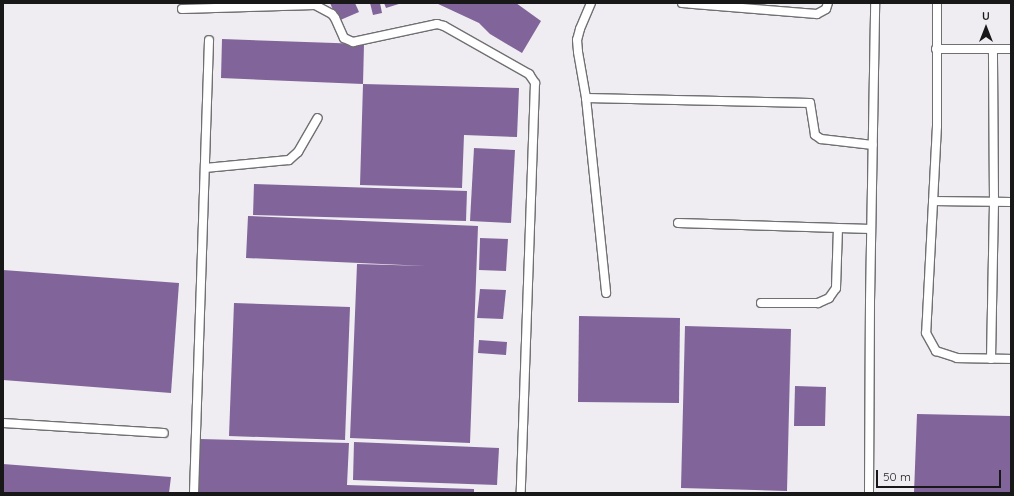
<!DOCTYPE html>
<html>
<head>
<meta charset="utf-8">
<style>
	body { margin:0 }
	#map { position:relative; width:1014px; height:496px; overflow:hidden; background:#efedf1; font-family:Quicksand,sans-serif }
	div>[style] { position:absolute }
	.building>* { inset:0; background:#81659a }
	.roads { filter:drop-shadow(1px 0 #706f72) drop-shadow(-1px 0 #706f72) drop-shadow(0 1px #706f72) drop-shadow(0 -1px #706f72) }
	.service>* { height:8px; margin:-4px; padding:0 4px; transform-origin:4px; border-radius:4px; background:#fff }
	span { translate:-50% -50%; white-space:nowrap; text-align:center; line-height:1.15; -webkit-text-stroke:3px #efedf1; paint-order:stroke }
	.frame { position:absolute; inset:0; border:4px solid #181819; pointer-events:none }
	.north { position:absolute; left:966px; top:8px; width:40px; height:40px; -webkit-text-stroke:3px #efedf1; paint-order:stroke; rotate:0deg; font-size:11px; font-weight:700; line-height:16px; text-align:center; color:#181819 }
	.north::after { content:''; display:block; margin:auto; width:14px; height:18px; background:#181819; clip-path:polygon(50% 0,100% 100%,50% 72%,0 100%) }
	.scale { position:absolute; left:876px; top:470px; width:125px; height:18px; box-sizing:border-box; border:2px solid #181819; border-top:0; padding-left:5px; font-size:12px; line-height:14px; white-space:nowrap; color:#181819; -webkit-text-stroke:3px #efedf1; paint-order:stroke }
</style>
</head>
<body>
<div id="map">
	<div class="building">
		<i style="clip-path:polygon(330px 3px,355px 3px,359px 12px,338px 21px)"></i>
		<i style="clip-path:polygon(370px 3px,380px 3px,382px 13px,373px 15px)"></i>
		<i style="clip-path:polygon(384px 3px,402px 3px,386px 8px)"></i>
		<i style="clip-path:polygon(436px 3px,516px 3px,541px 21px,522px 53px,490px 34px,479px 23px)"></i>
		<i style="clip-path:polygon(222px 39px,364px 44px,363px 84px,221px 78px)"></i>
		<i style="clip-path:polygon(363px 84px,519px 88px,517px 137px,464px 135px,462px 188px,360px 185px)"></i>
		<i style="clip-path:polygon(474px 148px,515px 150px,511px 223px,470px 221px)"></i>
		<i style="clip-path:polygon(254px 184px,467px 191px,466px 221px,253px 215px)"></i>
		<i style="clip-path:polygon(248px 216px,478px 226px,470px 443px,350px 438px,357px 264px,426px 266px,246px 258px)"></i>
		<i style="clip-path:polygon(480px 238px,508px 239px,506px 271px,479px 270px)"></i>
		<i style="clip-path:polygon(3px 270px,179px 283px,171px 393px,3px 380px)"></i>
		<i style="clip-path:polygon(480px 289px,506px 290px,503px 319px,477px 318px)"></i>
		<i style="clip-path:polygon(234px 303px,350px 307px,345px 440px,229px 436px)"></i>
		<i style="clip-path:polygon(579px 316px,680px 318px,679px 403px,578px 402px)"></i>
		<i style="clip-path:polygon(685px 326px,791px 329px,787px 491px,681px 488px)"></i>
		<i style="clip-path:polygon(479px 340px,507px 342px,506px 355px,478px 353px)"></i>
		<i style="clip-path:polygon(795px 386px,826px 387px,825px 426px,794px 426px)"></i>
		<i style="clip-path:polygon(917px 414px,1011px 416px,1011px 493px,914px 493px)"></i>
		<i style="clip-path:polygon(200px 439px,349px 443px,347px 485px,474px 489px,474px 493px,198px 493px)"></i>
		<i style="clip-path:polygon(354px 442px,499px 448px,497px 485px,353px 480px)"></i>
		<i style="clip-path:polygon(3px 464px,171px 477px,169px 493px,3px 493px)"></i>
	</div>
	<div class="roads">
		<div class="service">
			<i style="left:591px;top:3px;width:28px;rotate:113deg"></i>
			<i style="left:580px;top:29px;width:11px;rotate:105deg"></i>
			<i style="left:577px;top:40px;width:12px;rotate:85deg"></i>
			<i style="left:578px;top:52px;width:47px;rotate:80.1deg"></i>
			<i style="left:586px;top:98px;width:196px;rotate:84.1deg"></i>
			<i style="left:682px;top:3px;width:135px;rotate:4.7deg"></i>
			<i style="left:817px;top:14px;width:10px;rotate:-29deg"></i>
			<i style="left:826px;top:9px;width:6px;rotate:-72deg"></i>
			<i style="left:937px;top:3px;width:123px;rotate:90deg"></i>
			<i style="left:937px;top:126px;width:207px;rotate:93deg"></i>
			<i style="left:926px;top:333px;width:21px;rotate:61deg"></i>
			<i style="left:936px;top:351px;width:22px;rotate:18deg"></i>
			<i style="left:957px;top:358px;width:54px;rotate:1.1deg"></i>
			<i style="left:182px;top:9px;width:133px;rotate:-1.7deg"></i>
			<i style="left:315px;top:5px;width:19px;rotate:28deg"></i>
			<i style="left:332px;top:14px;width:5px;rotate:53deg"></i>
			<i style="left:335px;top:18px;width:22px;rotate:66deg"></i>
			<i style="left:344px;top:38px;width:10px;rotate:24deg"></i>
			<i style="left:353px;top:42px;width:86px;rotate:-12.1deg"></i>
			<i style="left:437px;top:24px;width:7px;rotate:16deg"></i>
			<i style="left:444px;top:26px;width:98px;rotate:29.5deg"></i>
			<i style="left:529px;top:74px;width:11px;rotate:56deg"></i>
			<i style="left:535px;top:83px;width:410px;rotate:92deg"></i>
			<i style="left:936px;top:49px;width:75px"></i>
			<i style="left:586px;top:98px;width:224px;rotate:1.3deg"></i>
			<i style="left:810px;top:103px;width:32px;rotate:81deg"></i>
			<i style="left:815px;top:135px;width:7px;rotate:34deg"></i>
			<i style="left:821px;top:139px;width:52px;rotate:6.6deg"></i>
			<i style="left:205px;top:168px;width:84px;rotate:-5.4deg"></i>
			<i style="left:289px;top:160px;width:12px;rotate:-42deg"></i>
			<i style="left:298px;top:152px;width:39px;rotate:-60deg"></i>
			<i style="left:933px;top:201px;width:78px;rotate:0.7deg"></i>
			<i style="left:678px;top:223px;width:193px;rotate:1.8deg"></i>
			<i style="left:761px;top:303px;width:57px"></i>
			<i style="left:818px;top:303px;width:12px;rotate:-24deg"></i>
			<i style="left:829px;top:298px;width:12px;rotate:-55deg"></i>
			<i style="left:836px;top:288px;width:59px;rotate:-88.1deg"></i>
			<i style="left:991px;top:359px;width:157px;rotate:-88.9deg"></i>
			<i style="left:994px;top:202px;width:153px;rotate:-90.4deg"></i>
			<i style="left:3px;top:423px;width:161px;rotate:3.6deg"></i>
			<i style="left:194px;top:493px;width:453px;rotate:-88.1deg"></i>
			<i style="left:869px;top:493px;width:192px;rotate:-89.7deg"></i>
			<i style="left:870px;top:301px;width:298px;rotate:-89deg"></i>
		</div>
	</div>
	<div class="frame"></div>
	<div class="north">U</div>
	<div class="scale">50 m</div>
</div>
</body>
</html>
